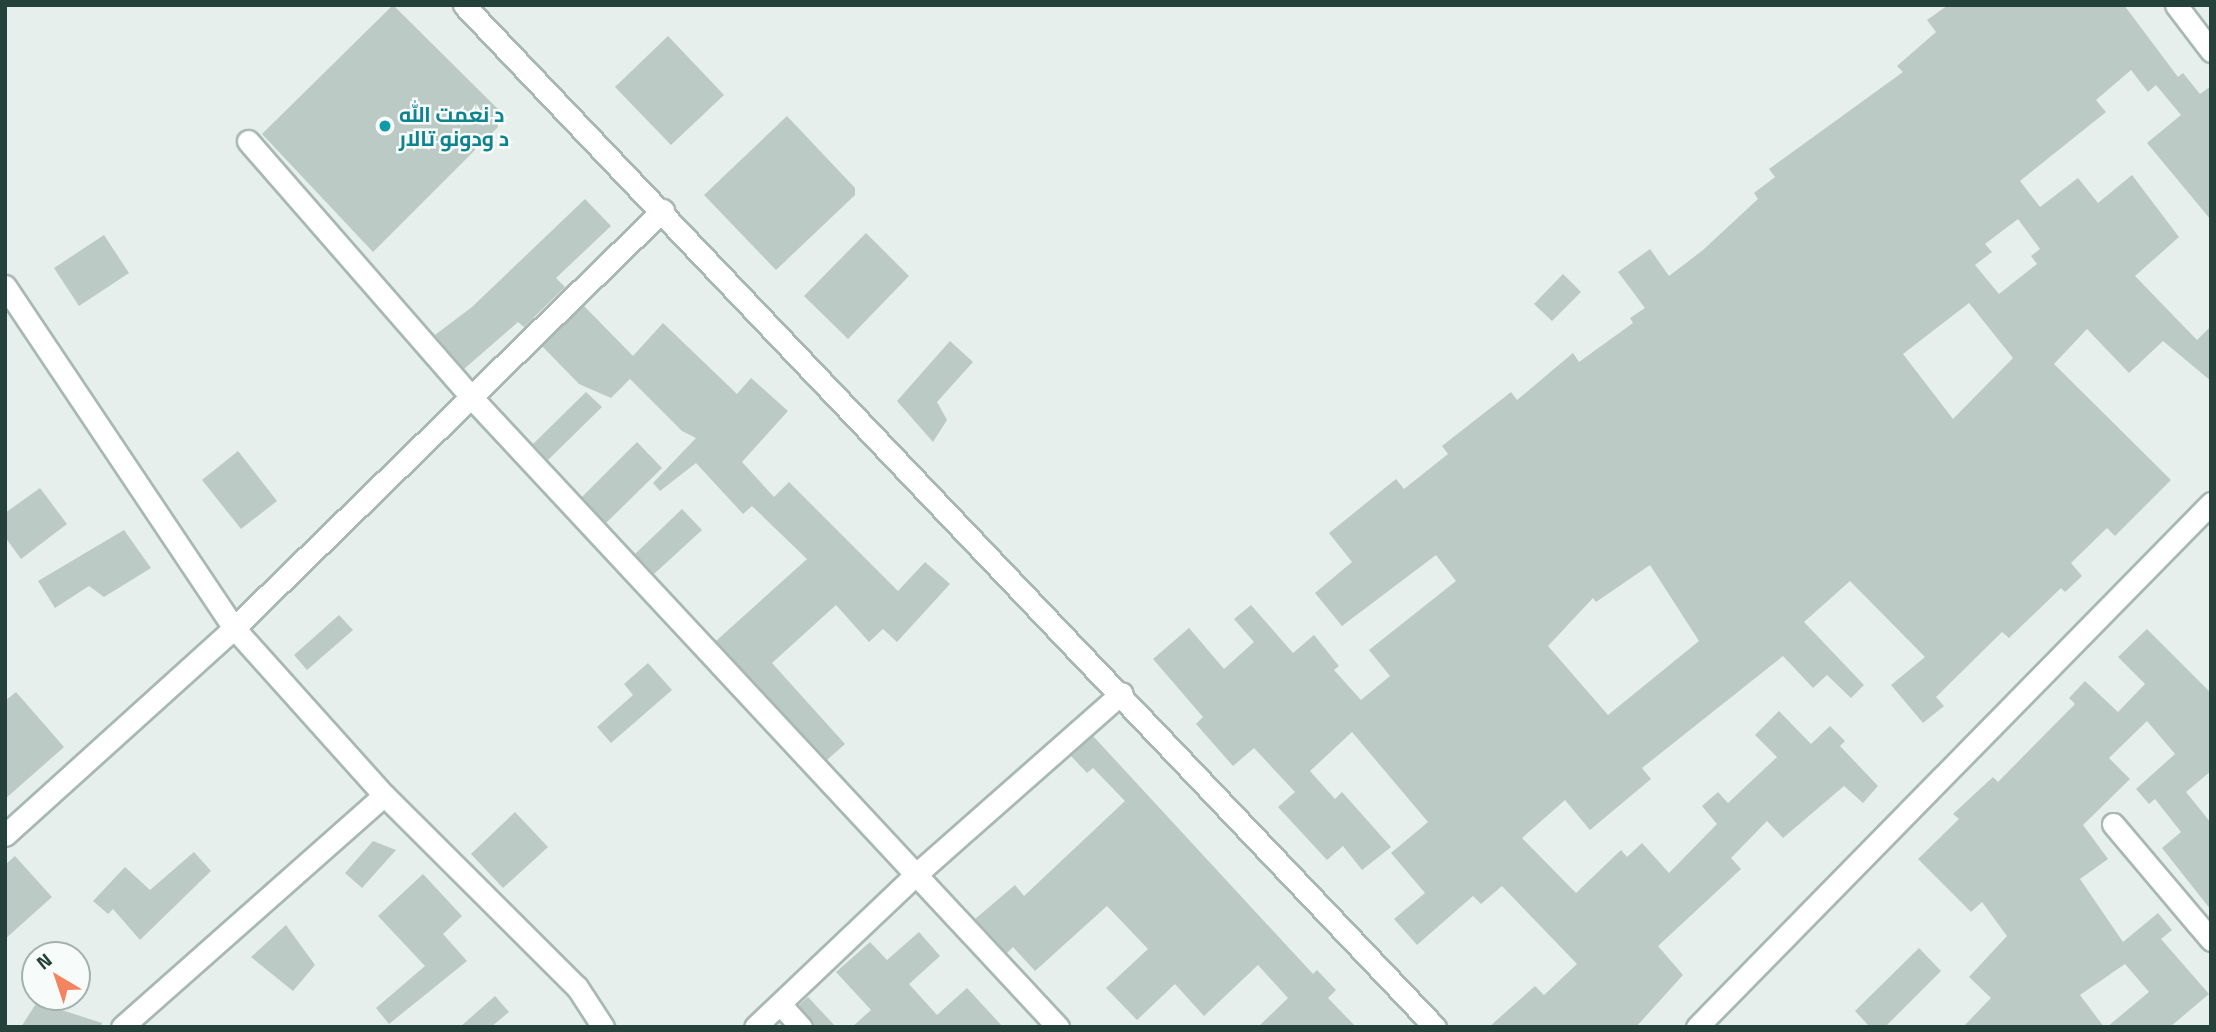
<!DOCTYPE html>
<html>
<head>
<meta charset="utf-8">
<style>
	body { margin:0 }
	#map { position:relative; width:2216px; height:1032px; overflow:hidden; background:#e6efeb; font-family:"Titillium Web",Cairo,sans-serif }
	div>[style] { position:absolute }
	.building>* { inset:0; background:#bbcac4 }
	.roads { filter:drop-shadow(2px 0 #a8b8b2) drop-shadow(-2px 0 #a8b8b2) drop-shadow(0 2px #a8b8b2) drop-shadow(0 -2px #a8b8b2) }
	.minor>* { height:21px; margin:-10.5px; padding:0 10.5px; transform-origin:10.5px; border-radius:10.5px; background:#fff }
	.tertiary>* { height:21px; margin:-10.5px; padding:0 10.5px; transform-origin:10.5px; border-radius:10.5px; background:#fff }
	.secondary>* { height:21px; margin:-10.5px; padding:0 10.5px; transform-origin:10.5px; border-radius:10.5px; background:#fff }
	.dots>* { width:19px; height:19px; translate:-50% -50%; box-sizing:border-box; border:4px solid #f7fbf9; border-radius:50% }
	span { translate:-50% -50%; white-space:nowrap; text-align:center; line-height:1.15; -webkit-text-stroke:5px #f7fbf9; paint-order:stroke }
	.culture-label { font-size:21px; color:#0d838f; font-weight:700 }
	.left { translate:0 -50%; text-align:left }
	.frame { position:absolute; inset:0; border:7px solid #24423a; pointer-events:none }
	.north { position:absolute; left:21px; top:941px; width:70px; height:70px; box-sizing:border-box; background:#f7fbf9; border:2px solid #a3b1ad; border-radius:50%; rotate:321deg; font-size:19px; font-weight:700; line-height:28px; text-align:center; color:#24423a }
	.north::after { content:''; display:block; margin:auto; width:24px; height:32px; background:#f4845f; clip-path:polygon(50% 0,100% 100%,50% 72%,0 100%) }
</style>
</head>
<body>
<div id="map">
	<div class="building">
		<i style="clip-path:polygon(393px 5px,507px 118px,373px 252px,262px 134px)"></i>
		<i style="clip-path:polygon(evenodd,1948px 5px,2124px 5px,2178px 77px,2183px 73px,2200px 94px,2211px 86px,2211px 220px,2147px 143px,2181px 115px,2156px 85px,2148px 92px,2131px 70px,2096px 100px,2106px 112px,2020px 181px,2040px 207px,2078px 178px,2098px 203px,2132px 175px,2179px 237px,2135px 276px,2197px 340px,2211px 326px,2211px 381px,2163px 341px,2129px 373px,2087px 329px,2054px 364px,2171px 480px,2115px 536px,2107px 528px,2071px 563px,2082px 576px,2065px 592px,2061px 588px,2009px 638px,2002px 632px,1936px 697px,1944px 706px,1923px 723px,1891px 685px,1925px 657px,1850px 581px,1804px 622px,1864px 685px,1851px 698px,1827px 675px,1813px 688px,1783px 656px,1642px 768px,1651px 779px,1590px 830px,1565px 800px,1522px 838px,1576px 893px,1621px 850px,1627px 857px,1642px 843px,1669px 873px,1717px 824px,1702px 806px,1718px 792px,1728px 803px,1777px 757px,1755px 735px,1779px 711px,1811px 744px,1830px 726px,1845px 741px,1840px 746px,1878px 786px,1863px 803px,1844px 786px,1783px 838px,1767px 821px,1731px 858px,1741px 869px,1658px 946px,1683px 975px,1636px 1027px,1489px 1027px,1535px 986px,1544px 995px,1577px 964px,1502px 886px,1481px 904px,1473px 896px,1417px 945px,1394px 919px,1425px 893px,1391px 853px,1428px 822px,1352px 732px,1310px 771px,1335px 799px,1342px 792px,1391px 847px,1362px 870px,1343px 846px,1327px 860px,1278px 807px,1295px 792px,1254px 748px,1233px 766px,1196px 724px,1203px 717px,1153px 659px,1189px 628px,1224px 669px,1254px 642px,1234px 619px,1251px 605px,1293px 653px,1314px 635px,1339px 666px,1334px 670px,1361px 700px,1390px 676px,1369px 650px,1456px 581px,1436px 555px,1342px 626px,1315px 593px,1352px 562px,1329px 533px,1396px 479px,1404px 489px,1448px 454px,1442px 446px,1511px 392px,1517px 400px,1573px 353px,1579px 362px,1633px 323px,1630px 318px,1645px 308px,1618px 272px,1650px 249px,1669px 276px,1703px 250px,1758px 199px,1754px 193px,1775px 177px,1769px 169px,1903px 72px,1897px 66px,1936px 32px,1927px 20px,1948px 5px,2018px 219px,2040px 249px,2031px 256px,2037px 264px,1999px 294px,1975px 265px,1992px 252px,1985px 244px,2018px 219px,1948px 5px,1969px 303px,2013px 358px,1953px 419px,1903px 354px,1969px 303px,1948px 5px,1650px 565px,1699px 641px,1608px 715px,1548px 646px,1593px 598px,1596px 602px,1650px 565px)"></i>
		<i style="clip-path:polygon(668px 36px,724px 95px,671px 145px,615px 87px)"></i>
		<i style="clip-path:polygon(787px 116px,855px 188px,855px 195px,776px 270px,704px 195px)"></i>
		<i style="clip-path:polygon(585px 199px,611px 226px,556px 278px,565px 287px,524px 327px,518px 322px,464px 369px,435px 335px,472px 307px)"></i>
		<i style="clip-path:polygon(866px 233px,909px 276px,848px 339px,804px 296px)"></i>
		<i style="clip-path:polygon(104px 235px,129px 273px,79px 306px,54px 268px)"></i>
		<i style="clip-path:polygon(1563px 274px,1581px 292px,1552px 321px,1534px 304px)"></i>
		<i style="clip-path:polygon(584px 306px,633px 356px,663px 323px,737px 394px,751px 378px,788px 411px,742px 462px,774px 497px,789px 482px,898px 591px,925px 562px,950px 584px,897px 642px,883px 629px,869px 642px,836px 605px,772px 663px,845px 744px,827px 760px,716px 641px,807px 559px,752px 506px,743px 514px,696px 463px,660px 491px,653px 483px,696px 438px,682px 431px,630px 379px,611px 398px,579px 384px,542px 346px)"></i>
		<i style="clip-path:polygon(950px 341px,973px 362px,937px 402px,947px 420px,933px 442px,897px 401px)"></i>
		<i style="clip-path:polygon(586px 392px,602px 407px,548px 460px,533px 444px)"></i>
		<i style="clip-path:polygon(637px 442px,662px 468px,606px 523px,582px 497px)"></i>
		<i style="clip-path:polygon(238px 451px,277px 501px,241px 529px,202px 480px)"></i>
		<i style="clip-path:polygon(40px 488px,67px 524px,21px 559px,5px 537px,5px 513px)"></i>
		<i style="clip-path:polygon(682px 509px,702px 530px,654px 574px,635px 554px)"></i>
		<i style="clip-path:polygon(124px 530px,151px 568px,104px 597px,89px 586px,55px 608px,38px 581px)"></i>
		<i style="clip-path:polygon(339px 615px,353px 630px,307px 670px,294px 655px)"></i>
		<i style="clip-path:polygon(2147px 629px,2211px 693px,2211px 771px,2186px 792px,2211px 823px,2211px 910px,2162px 848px,2181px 832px,2155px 799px,2149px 804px,2136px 789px,2175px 754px,2147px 721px,2109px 758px,2130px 779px,2083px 825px,2108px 859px,2080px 879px,2123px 942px,2158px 913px,2172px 930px,2161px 939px,2209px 994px,2170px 1027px,2107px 1027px,2149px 992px,2125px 964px,2080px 995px,2104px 1027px,1963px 1027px,1991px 998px,1969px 977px,2007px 936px,1982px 902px,1971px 912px,1918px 859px,1959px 819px,1953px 814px,1993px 777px,1998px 782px,2075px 704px,2069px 698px,2085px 681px,2118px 712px,2145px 684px,2118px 657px)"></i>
		<i style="clip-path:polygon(648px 663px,672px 690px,611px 743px,597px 727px,633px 695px,624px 684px)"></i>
		<i style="clip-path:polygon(16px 692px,64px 747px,5px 799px,5px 701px)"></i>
		<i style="clip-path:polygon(1093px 736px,1313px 974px,1317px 970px,1336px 990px,1328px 998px,1356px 1027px,1258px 1027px,1288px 998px,1258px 965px,1204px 1016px,1175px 984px,1137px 1020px,1106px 988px,1148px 949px,1107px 906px,1035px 971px,1013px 947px,1007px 953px,975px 919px,1015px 885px,1024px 896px,1125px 801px,1093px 768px,1087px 773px,1071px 756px)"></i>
		<i style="clip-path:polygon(515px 812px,548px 847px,503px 888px,471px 854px)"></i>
		<i style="clip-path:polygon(373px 841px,396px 850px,362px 888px,345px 873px)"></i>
		<i style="clip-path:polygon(194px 852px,211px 871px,140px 940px,113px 909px,108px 914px,93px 901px,125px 867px,150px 890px)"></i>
		<i style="clip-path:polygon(15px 856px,52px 897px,5px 939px,5px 865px)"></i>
		<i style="clip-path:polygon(423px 874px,462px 916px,443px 934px,467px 961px,389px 1024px,376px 1008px,425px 966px,378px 916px)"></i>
		<i style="clip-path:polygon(286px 925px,315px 965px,293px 991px,251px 957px)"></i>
		<i style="clip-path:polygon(919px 932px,940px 956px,909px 984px,937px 1015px,967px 988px,1003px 1027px,852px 1027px,871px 1010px,836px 972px,870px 942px,887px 960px)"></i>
		<i style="clip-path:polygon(1919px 948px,1941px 971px,1885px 1027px,1870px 1027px,1855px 1011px)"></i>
		<i style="clip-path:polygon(495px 996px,509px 1012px,491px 1027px,460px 1027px)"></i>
		<i style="clip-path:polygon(808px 997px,836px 1027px,814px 1027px,799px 1005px)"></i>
		<i style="clip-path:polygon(37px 1002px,102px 1023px,101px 1027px,21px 1027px)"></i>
	</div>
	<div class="roads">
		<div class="minor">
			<i style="left:248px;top:141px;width:341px;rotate:48.9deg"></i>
			<i style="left:472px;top:398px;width:860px;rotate:47.03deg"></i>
			<i style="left:5px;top:286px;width:412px;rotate:56.2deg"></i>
			<i style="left:234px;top:628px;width:224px;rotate:48.1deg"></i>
			<i style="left:384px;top:795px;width:272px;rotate:44.9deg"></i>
			<i style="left:577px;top:987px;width:48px;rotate:57deg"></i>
			<i style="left:2113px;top:824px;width:152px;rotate:49.8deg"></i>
			<i style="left:5px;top:835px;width:309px;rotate:-42.1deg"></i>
			<i style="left:234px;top:628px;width:599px;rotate:-44.26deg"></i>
			<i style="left:781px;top:1005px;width:30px;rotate:48deg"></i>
			<i style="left:122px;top:1027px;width:350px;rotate:-41.5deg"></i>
			<i style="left:755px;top:1027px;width:218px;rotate:-43.5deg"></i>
			<i style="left:913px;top:877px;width:278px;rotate:-41.4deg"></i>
		</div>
		<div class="tertiary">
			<i style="left:2176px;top:5px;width:58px;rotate:52.7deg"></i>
		</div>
		<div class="secondary">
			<i style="left:464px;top:5px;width:1410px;rotate:46.47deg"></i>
			<i style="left:1697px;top:1027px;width:734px;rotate:-45.55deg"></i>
		</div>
	</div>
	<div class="dots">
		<i style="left:385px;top:126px;background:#0f9aa8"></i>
	</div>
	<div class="culture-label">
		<span class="left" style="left:399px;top:126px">د نعمت الله<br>د ودونو تالار</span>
	</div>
	<div class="frame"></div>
	<div class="north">N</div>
</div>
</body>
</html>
